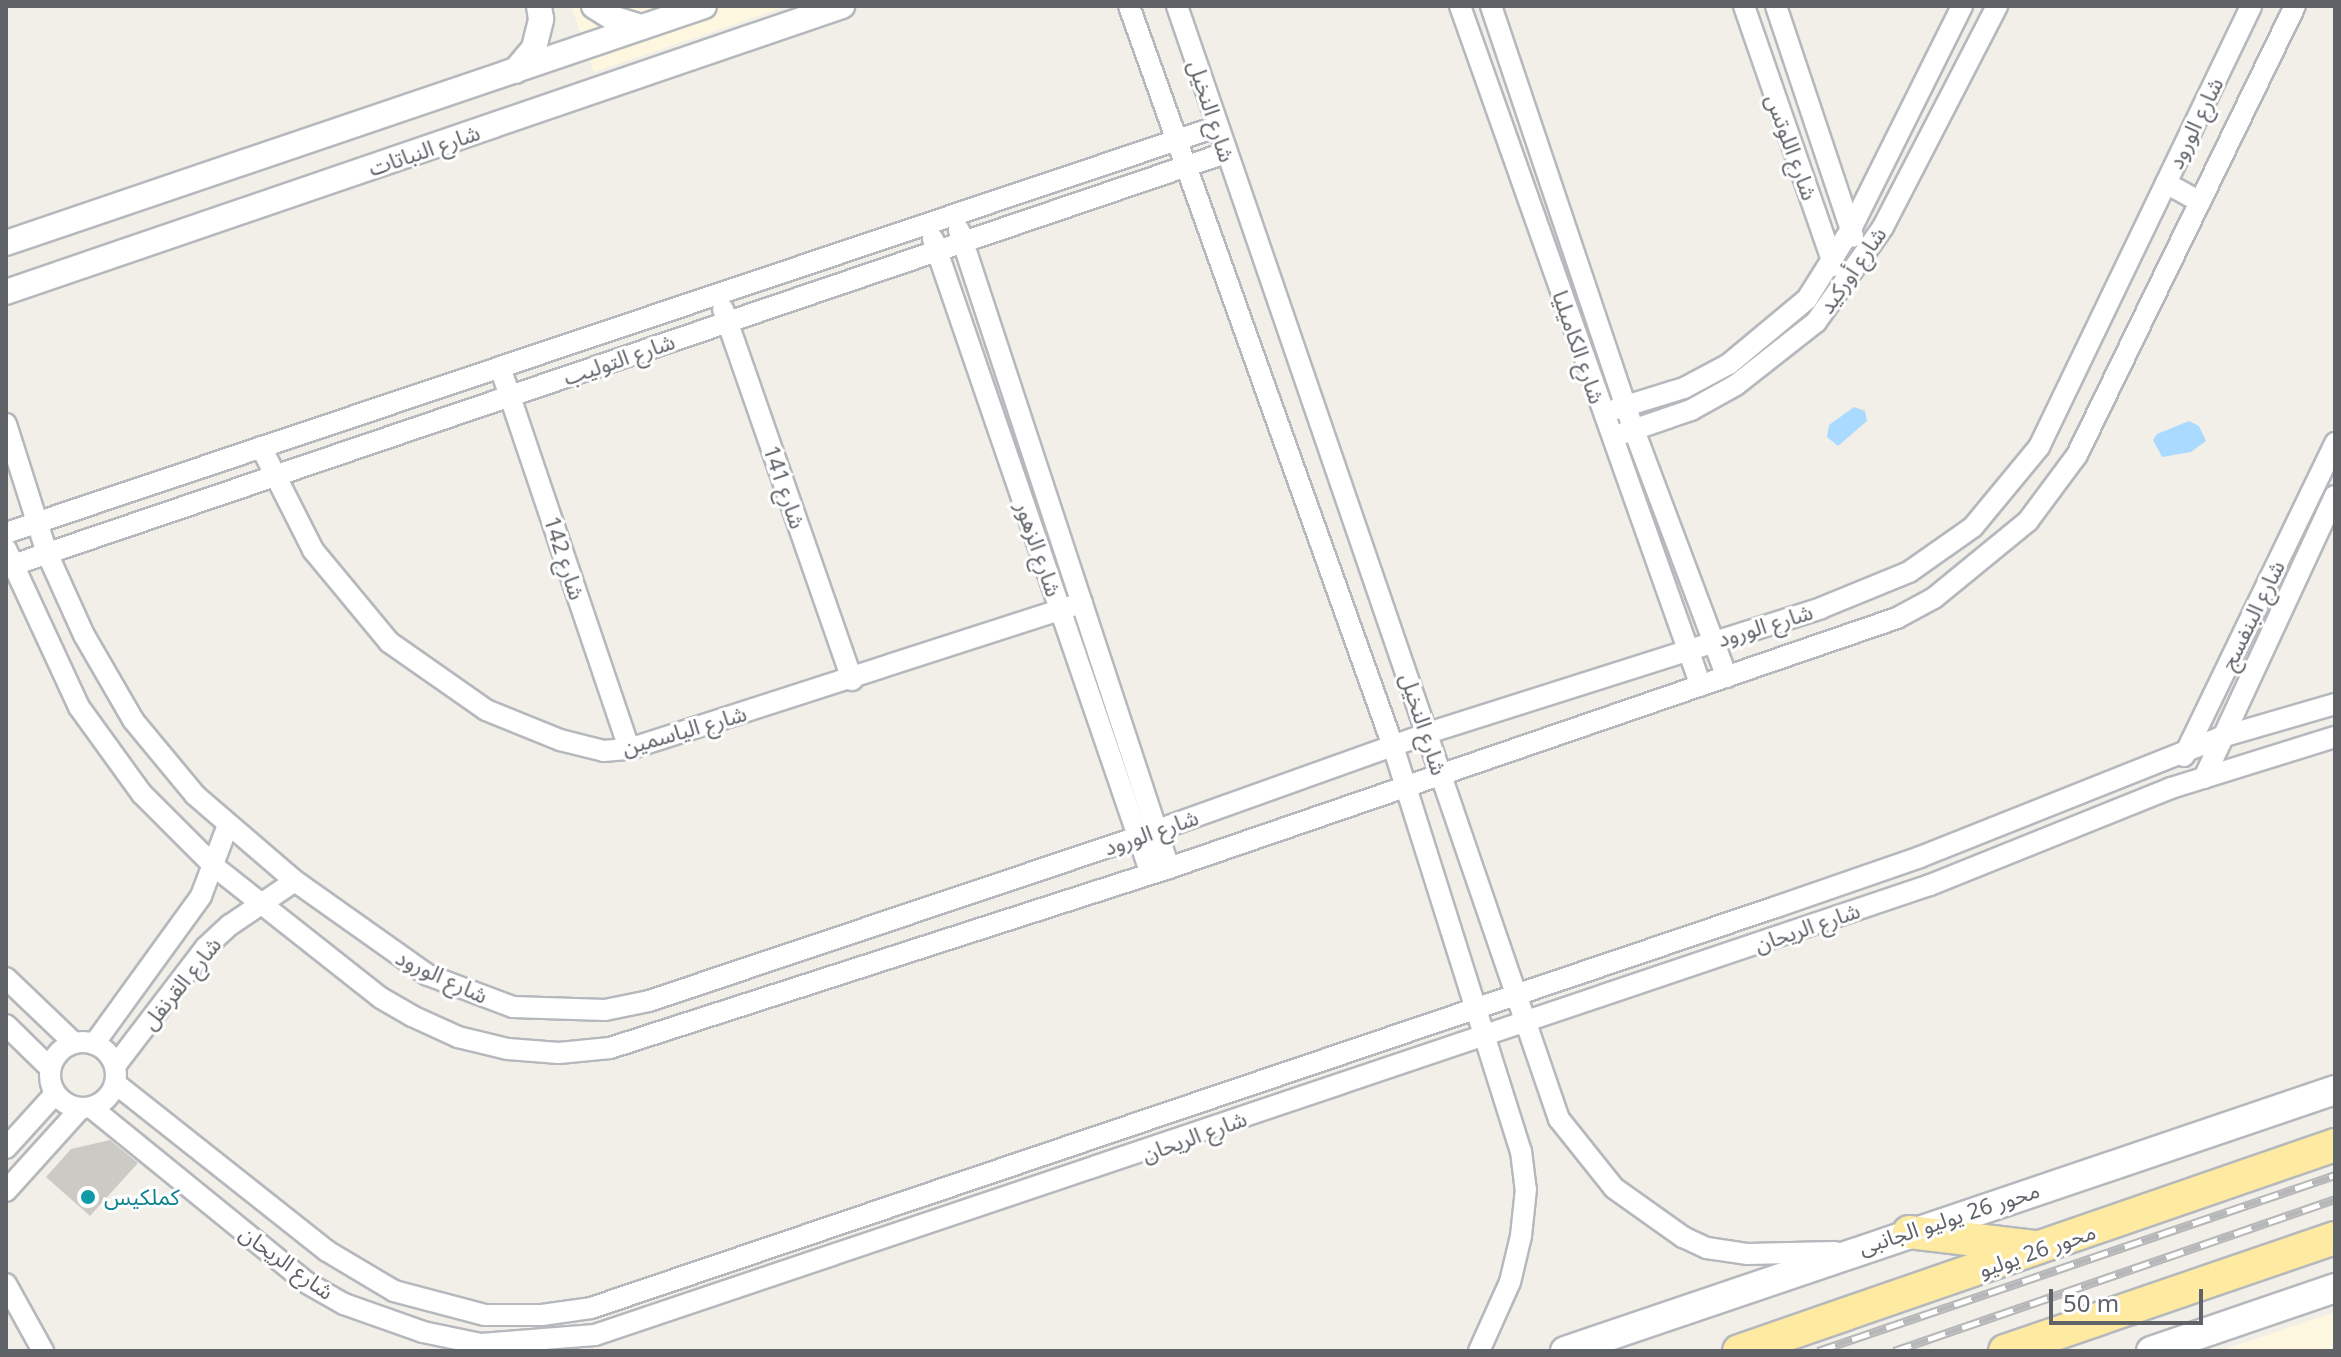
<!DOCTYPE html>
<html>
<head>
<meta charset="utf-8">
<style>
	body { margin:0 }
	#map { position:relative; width:2341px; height:1357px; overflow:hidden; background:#f1efe8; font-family:"Noto Sans","Noto Sans Arabic",sans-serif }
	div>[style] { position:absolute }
	.commercial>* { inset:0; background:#fef7e0 }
	.water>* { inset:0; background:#aadaff }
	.building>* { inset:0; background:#cccac5 }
	.roads { filter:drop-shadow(2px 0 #b5b8bc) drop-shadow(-2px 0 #b5b8bc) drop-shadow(0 2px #b5b8bc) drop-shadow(0 -2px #b5b8bc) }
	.minor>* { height:20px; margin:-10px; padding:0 10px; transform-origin:10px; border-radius:10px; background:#fff }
	.minor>.ring { margin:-10px; padding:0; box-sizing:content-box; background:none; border:20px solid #fff; border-radius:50% }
	.tertiary>* { height:24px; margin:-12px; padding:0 12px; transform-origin:12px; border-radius:12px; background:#fff }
	.secondary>* { height:28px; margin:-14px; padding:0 14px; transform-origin:14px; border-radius:14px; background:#fff }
	.trunk>* { height:32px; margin:-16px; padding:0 16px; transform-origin:16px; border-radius:16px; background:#feeaa1 }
	.rail>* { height:9px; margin-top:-4.5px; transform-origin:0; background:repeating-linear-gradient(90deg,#fff 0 18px,#b6b7b8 0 36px); box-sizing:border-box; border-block:2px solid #b6b7b8 }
	.dots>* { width:22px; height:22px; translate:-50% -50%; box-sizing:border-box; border:4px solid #fff; border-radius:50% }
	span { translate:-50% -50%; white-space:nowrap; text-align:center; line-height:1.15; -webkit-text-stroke:6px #fff; paint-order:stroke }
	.street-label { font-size:22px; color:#5f6368 }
	.culture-label { font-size:22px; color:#0d838f }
	.left { translate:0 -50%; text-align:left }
	.frame { position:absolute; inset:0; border:8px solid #5f6368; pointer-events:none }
	.scale { position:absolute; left:2049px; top:1289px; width:154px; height:36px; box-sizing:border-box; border:4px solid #5f6368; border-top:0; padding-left:10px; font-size:24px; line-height:28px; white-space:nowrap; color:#5f6368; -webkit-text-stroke:6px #fff; paint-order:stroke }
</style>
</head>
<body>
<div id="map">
	<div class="commercial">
		<i style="clip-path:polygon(571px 6px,788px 6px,594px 72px)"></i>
		<i style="clip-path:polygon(2335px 1312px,2335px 1351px,2220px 1351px)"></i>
	</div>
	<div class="water">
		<i style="clip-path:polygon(1854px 407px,1865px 411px,1867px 421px,1838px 446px,1827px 437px,1829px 425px)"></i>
		<i style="clip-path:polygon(2189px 421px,2199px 426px,2206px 441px,2191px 452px,2162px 457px,2153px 440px,2157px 434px)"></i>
	</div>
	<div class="building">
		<i style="clip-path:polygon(110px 1140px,138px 1163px,90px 1216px,46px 1177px,71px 1149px)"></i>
	</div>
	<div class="roads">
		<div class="minor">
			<i style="left:1129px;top:6px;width:786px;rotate:70.37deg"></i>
			<i style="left:1393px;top:746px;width:425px;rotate:72.5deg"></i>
			<i style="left:1521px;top:1151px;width:38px;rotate:83deg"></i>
			<i style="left:1526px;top:1189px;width:47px;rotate:96.1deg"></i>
			<i style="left:1521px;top:1236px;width:47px;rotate:103.4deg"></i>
			<i style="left:1510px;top:1282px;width:76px;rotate:114.2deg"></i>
			<i style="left:1177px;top:6px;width:1177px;rotate:71.06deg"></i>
			<i style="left:1559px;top:1119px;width:88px;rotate:51.4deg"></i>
			<i style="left:1614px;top:1188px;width:85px;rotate:35.4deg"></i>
			<i style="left:1683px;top:1237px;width:26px;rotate:25deg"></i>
			<i style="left:1707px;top:1248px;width:40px;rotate:8.5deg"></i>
			<i style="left:1747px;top:1254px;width:88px;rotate:-1.3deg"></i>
			<i style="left:1460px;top:6px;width:721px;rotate:70.49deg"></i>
			<i style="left:1491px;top:6px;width:447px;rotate:71.4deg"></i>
			<i style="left:1634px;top:430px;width:264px;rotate:69.4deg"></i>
			<i style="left:1744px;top:6px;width:275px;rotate:70.9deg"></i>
			<i style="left:1776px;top:6px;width:243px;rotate:71.5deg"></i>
			<i style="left:2166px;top:183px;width:39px;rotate:29deg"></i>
			<i style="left:959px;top:230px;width:672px;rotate:71.78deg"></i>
			<i style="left:933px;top:239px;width:671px;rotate:71.05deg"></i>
			<i style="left:723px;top:309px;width:393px;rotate:70.8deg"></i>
			<i style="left:500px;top:367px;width:403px;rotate:71.3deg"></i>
			<i style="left:1616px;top:409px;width:71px;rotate:-17.2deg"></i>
			<i style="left:1684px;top:388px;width:51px;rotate:-28.1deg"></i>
			<i style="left:1729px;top:364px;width:102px;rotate:-39.8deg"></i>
			<i style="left:1807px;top:299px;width:83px;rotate:-57.8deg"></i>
			<i style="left:1851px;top:229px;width:249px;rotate:-63.5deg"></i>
			<i style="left:6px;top:424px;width:135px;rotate:72.4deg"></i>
			<i style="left:47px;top:553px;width:90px;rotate:65.7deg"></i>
			<i style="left:84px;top:635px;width:98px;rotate:60deg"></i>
			<i style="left:133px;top:720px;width:97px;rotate:50.4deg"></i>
			<i style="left:195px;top:795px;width:132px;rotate:40.7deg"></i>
			<i style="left:295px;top:881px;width:163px;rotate:35.3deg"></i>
			<i style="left:428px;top:975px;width:91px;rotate:20.6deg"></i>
			<i style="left:513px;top:1007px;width:92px;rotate:1.9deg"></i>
			<i style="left:605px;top:1010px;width:45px;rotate:-11.6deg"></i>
			<i style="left:649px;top:1001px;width:516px;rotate:-18.54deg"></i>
			<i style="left:1138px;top:837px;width:308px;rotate:-19.7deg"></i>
			<i style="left:1428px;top:733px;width:412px;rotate:-17.6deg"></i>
			<i style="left:1821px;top:608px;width:95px;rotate:-22.2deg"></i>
			<i style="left:1909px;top:572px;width:78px;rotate:-35.1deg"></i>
			<i style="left:1973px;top:527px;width:104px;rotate:-50.5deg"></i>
			<i style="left:2039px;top:447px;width:489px;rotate:-64.3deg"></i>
			<i style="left:1621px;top:434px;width:74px;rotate:-18.9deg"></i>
			<i style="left:1691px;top:410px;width:51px;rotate:-29.1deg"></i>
			<i style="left:1736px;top:385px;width:102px;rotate:-38.2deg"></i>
			<i style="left:1816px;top:322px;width:116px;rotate:-54.8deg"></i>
			<i style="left:1883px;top:227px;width:249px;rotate:-62.7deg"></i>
			<i style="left:261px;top:447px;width:115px;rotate:63.2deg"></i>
			<i style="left:313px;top:550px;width:119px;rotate:50.4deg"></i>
			<i style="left:389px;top:642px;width:118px;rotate:35deg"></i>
			<i style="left:486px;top:710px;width:80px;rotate:22.1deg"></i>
			<i style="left:560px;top:740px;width:45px;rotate:14deg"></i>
			<i style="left:604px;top:751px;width:25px;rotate:-5deg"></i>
			<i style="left:629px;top:749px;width:476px;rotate:-17.9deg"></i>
			<i style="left:6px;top:533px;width:1276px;rotate:-18.55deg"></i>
			<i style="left:6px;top:549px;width:174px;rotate:65.2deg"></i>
			<i style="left:79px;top:707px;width:107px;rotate:54.1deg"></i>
			<i style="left:142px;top:794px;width:103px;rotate:45deg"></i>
			<i style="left:215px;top:867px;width:211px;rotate:38.3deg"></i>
			<i style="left:381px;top:998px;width:36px;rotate:30deg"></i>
			<i style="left:412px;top:1016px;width:51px;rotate:24.5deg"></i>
			<i style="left:458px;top:1037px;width:51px;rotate:13.5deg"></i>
			<i style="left:508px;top:1049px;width:51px;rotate:4.5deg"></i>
			<i style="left:559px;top:1053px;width:51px;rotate:-5.6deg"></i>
			<i style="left:610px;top:1048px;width:587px;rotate:-17.85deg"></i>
			<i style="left:1169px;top:868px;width:770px;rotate:-18.95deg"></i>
			<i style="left:1897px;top:618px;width:42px;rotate:-28.4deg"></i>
			<i style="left:1934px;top:598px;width:122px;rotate:-39.3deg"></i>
			<i style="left:2028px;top:521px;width:82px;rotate:-53.4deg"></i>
			<i style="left:2077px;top:455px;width:499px;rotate:-64.1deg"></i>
			<i style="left:13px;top:565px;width:1280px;rotate:-18.77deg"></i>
			<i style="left:2184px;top:756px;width:348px;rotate:-64.2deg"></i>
			<i style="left:2204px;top:778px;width:311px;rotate:-65.1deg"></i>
			<i style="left:6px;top:978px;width:94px;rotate:43.7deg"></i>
			<i style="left:6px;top:1025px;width:62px;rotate:44.3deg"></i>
			<i class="ring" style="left:50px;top:1042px;width:46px;height:46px"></i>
			<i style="left:94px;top:1044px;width:183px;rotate:-54.1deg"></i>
			<i style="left:201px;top:896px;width:76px;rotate:-69.2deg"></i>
			<i style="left:115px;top:1066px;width:150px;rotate:-52.6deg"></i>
			<i style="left:206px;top:947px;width:33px;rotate:-43deg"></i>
			<i style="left:230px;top:925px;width:78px;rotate:-34.1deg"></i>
			<i style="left:115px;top:1083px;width:270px;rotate:38.4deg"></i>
			<i style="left:327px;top:1251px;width:78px;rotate:30.8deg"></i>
			<i style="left:394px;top:1291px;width:94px;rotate:14.8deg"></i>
			<i style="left:485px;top:1315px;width:57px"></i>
			<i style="left:542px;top:1315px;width:49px;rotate:-8.1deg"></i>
			<i style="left:591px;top:1308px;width:1251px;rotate:-18.7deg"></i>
			<i style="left:1776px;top:907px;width:152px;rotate:-19.1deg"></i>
			<i style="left:1920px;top:857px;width:324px;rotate:-21.7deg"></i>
			<i style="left:2221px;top:737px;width:119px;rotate:-16.1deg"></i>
			<i style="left:92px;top:1108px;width:277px;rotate:39.1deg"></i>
			<i style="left:307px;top:1283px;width:43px;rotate:29.6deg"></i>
			<i style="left:344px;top:1304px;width:84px;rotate:19.5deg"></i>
			<i style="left:423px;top:1332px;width:59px;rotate:11.7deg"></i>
			<i style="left:481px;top:1344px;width:114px;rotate:-4.5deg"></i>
			<i style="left:595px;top:1335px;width:1409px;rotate:-18.63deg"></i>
			<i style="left:1930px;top:885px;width:260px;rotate:-21.9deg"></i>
			<i style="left:2171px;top:788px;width:172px;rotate:-17.3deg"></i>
			<i style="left:6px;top:1148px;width:73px;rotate:-47.8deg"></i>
			<i style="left:6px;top:1191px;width:112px;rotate:-47.9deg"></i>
			<i style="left:6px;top:1284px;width:77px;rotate:61.1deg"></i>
		</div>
		<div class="tertiary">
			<i style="left:594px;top:6px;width:25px;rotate:32deg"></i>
			<i style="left:615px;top:19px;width:28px;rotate:17deg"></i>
			<i style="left:515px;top:71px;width:30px;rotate:-50deg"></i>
			<i style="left:534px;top:48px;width:30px;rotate:-76deg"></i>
			<i style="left:541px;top:19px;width:13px;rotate:-99deg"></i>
			<i style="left:6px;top:243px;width:737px;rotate:-18.75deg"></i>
			<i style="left:6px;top:292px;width:884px;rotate:-18.89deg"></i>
		</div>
		<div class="secondary">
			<i style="left:1565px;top:1351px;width:813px;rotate:-18.72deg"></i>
			<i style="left:2151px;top:1351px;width:194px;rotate:-18.9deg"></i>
		</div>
		<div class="trunk">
			<i style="left:1909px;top:1232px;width:126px;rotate:6.8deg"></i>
			<i style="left:1739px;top:1351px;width:631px;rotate:-19.07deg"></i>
			<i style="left:2005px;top:1351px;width:349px;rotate:-18.9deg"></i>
		</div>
	</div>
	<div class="rail">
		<i style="left:1818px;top:1351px;width:546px;rotate:-18.8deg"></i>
		<i style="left:1894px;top:1351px;width:466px;rotate:-19deg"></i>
	</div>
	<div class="dots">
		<i style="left:88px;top:1197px;background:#0f9aa8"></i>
	</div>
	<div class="street-label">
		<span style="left:1212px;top:111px;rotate:72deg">شارع النخيل</span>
		<span style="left:2195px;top:123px;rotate:-64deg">شارع الورود</span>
		<span style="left:1792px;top:147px;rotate:70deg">شارع اللوتس</span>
		<span style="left:424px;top:150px;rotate:-19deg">شارع النباتات</span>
		<span style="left:1852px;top:270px;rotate:-55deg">شارع أوركيد</span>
		<span style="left:1579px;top:347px;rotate:71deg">شارع الكاميليا</span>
		<span style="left:619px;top:359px;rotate:-19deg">شارع التوليب</span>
		<span style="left:785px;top:487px;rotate:71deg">شارع 141</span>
		<span style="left:1039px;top:549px;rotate:71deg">شارع الزهور</span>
		<span style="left:565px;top:558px;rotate:72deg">شارع 142</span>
		<span style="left:2252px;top:615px;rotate:-64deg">شارع البنفسج</span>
		<span style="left:1765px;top:625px;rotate:-17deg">شارع الورود</span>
		<span style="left:1424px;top:724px;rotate:72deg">شارع النخيل</span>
		<span style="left:684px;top:730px;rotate:-16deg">شارع الياسمين</span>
		<span style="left:1151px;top:832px;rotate:-19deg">شارع الورود</span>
		<span style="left:1807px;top:927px;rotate:-19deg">شارع الريحان</span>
		<span style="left:442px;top:976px;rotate:25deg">شارع الورود</span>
		<span style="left:181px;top:983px;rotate:-51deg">شارع القرنفل</span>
		<span style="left:1194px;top:1136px;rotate:-20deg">شارع الريحان</span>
		<span style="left:1949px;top:1218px;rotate:-18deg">محور 26 يوليو الجانبى</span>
		<span style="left:2037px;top:1250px;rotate:-19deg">محور 26 يوليو</span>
		<span style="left:287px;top:1262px;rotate:36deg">شارع الريحان</span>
	</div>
	<div class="culture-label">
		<span class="left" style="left:104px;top:1197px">كملكيس</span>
	</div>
	<div class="frame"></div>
	<div class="scale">50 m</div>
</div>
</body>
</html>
